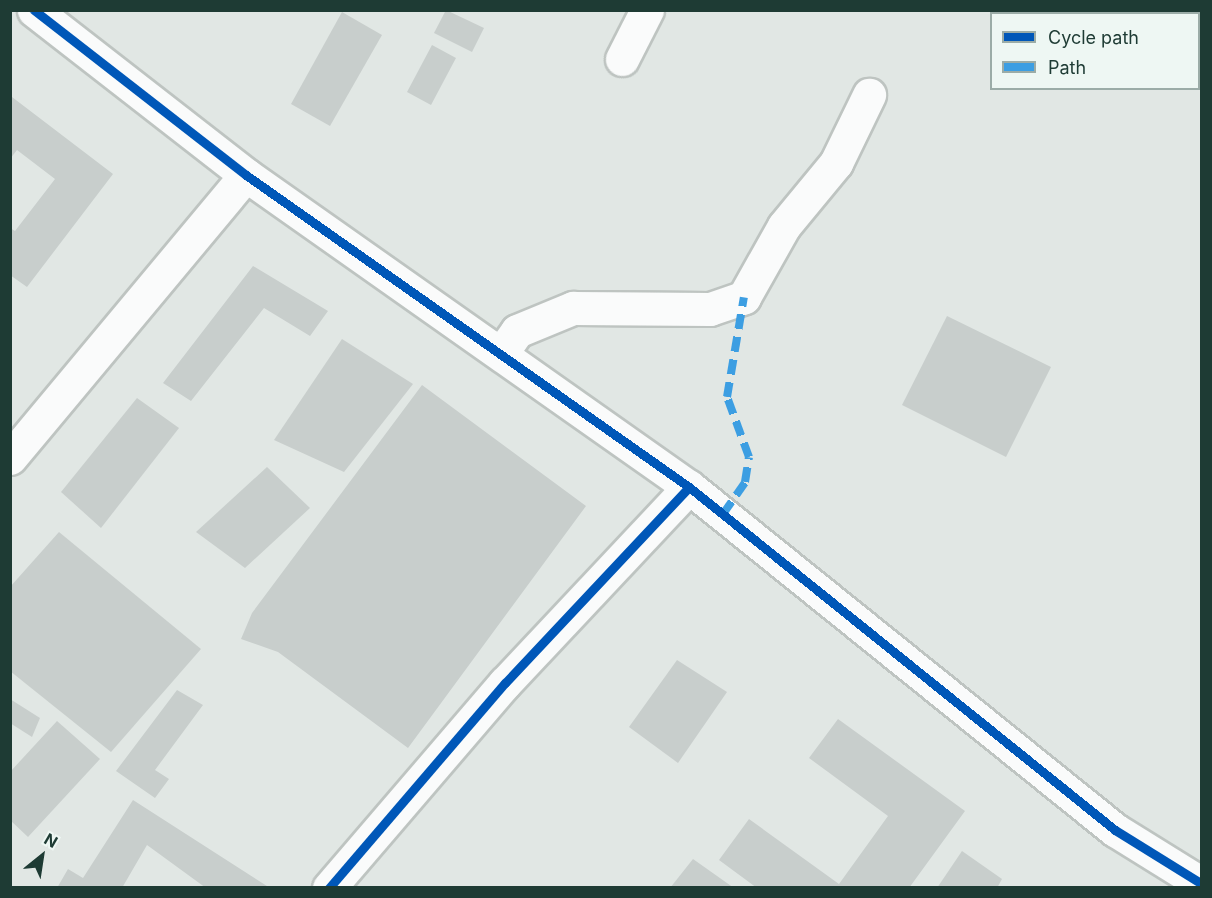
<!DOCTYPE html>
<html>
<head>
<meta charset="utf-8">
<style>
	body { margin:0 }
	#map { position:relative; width:1212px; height:898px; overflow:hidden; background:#e1e7e4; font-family:Inter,sans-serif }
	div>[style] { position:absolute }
	.building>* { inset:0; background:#c8cecc }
	.roads { filter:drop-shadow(2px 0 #bec4c1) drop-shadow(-2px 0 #bec4c1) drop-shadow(0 2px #bec4c1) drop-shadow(0 -2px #bec4c1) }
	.street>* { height:33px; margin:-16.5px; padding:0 16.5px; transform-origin:16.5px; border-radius:16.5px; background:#fafbfb }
	.quiet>* { height:8px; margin-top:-4px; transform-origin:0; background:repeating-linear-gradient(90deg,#3c9ee2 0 15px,transparent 0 23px) }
	.cycleway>* { height:9px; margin:-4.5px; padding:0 4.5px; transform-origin:4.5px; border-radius:4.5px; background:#0057b8 }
	span { translate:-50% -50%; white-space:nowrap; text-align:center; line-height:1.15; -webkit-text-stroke:6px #eef7f3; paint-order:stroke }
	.frame { position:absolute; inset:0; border:12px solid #1e3b34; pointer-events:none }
	.legend { position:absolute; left:990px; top:12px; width:210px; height:78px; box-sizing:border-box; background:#eef7f3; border:2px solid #9baca7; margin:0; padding:8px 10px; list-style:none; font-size:18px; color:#1e3b34 }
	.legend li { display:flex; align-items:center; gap:12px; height:30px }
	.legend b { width:30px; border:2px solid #9baca7 }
	.north { position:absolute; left:12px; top:826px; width:60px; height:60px; -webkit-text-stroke:4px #eef7f3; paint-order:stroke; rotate:30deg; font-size:16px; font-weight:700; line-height:24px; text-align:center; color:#1e3b34 }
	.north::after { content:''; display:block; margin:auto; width:21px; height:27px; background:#1e3b34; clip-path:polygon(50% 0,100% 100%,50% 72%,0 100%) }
</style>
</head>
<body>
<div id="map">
	<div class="building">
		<i style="clip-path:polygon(446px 10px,484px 28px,472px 52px,434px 33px)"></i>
		<i style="clip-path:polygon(342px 12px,382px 35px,330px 126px,291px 104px)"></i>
		<i style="clip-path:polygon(432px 45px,456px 58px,431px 105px,407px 92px)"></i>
		<i style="clip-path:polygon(12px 97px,113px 174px,27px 287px,10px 275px,10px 228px,15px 231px,55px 179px,17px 150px,10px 159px)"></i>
		<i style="clip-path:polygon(253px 266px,328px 311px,310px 336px,264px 308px,191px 401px,163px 383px)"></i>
		<i style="clip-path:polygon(947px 316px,1051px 367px,1006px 457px,902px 405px)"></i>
		<i style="clip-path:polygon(342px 339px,413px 384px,344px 472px,274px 440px)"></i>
		<i style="clip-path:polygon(422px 385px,586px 506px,408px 748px,278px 652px,241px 639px,252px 613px)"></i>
		<i style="clip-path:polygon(137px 398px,179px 428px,101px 528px,61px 492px)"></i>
		<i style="clip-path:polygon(267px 467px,310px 508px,245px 568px,196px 532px)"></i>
		<i style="clip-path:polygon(59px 532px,201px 649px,111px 752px,10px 671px,10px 587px)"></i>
		<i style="clip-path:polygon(677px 660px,727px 692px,678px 763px,629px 727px)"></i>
		<i style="clip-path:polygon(177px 690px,203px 705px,155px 770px,169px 779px,155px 798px,116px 771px)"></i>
		<i style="clip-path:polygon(10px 699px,40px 718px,32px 737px,10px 723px)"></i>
		<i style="clip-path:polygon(838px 719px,965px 811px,909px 888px,757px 888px,719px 860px,749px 819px,839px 884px,888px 816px,809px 758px)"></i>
		<i style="clip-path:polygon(57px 721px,100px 759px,28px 837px,10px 820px,10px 772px)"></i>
		<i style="clip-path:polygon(133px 800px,270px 888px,206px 888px,147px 845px,122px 888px,57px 888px,68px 869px,83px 878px)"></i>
		<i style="clip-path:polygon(962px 851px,1002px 879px,997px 888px,937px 888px)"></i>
		<i style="clip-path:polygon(693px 859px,734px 888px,670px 888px)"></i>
	</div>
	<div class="roads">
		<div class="street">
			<i style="left:34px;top:10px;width:269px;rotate:37.9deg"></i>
			<i style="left:246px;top:175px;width:542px;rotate:35.16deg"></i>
			<i style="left:689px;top:487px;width:547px;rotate:38.84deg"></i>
			<i style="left:1115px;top:830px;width:102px;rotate:31.8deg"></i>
			<i style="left:622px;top:59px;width:55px;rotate:-63deg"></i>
			<i style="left:503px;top:351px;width:24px;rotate:-55deg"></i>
			<i style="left:517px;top:331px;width:61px;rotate:-22.3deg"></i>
			<i style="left:573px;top:308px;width:137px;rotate:0.4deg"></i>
			<i style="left:710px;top:309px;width:36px;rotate:-19deg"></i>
			<i style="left:744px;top:297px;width:81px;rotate:-60.6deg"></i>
			<i style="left:784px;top:226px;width:82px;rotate:-50.5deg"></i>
			<i style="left:836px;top:163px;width:76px;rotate:-64.1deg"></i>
			<i style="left:10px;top:458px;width:368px;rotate:-50.2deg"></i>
			<i style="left:329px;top:888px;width:270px;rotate:-49.4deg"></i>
			<i style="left:505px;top:683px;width:269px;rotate:-46.8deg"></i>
		</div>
	</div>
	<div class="quiet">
		<i style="left:723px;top:514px;width:39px;rotate:-55deg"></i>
		<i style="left:745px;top:482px;width:25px;rotate:-81deg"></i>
		<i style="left:749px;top:457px;width:64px;rotate:-110.1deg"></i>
		<i style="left:727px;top:397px;width:101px;rotate:-80.4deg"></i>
	</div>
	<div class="cycleway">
		<i style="left:34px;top:10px;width:269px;rotate:37.9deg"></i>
		<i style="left:246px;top:175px;width:542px;rotate:35.16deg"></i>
		<i style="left:689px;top:487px;width:547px;rotate:38.84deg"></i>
		<i style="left:1115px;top:830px;width:102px;rotate:31.8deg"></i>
		<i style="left:329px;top:888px;width:270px;rotate:-49.4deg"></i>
		<i style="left:505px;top:683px;width:269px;rotate:-46.8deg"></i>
	</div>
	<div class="frame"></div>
	<ul class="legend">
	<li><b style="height:8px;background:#0057b8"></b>Cycle path</li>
	<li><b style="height:8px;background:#3c9ee2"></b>Path</li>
	</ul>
	<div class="north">N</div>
</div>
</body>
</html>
